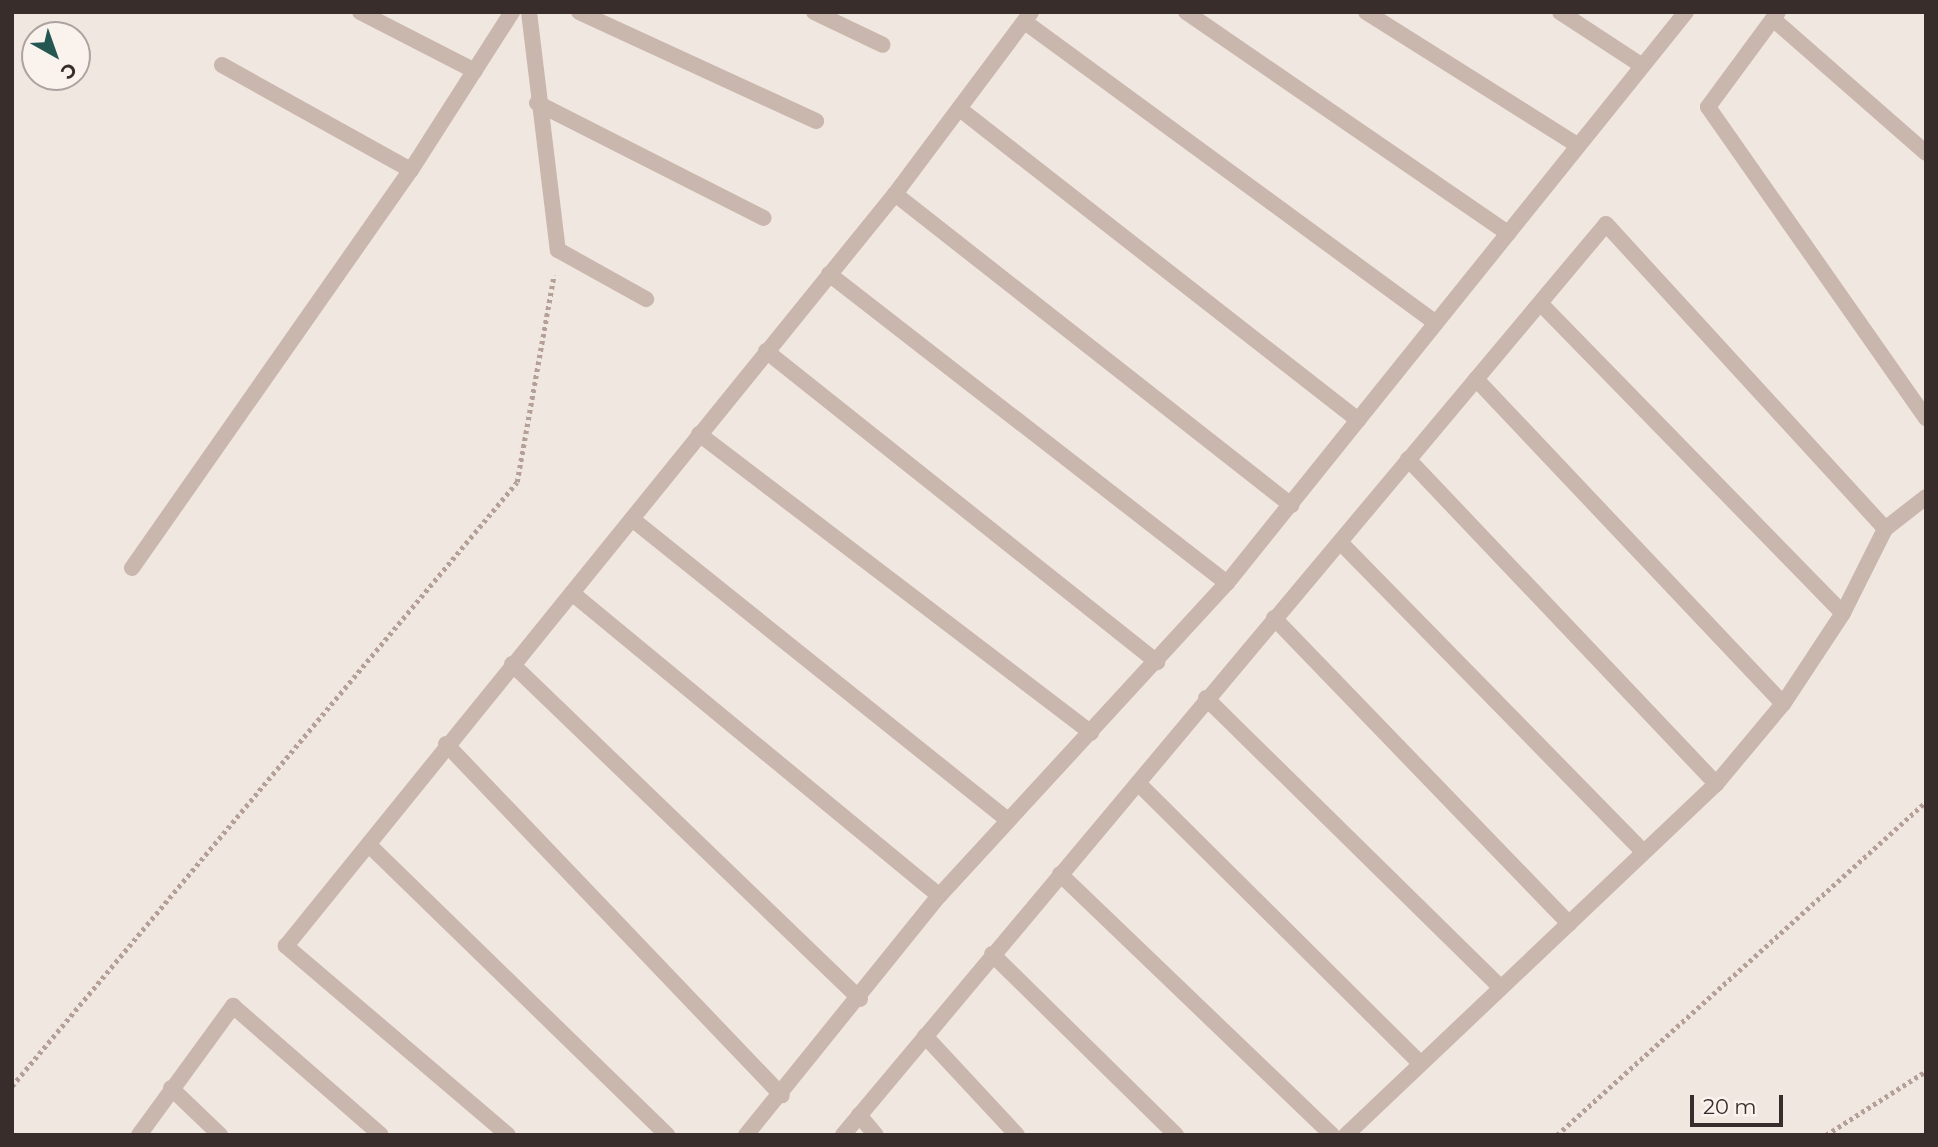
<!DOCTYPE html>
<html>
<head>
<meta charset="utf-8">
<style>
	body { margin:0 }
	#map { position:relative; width:1938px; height:1147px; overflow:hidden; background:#f1e7e1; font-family:Montserrat,sans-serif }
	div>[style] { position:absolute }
	.path>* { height:4.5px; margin-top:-2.25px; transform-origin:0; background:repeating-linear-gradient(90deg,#b4a097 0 3.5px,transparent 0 7px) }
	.lane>* { height:16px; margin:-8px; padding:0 8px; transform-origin:8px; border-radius:8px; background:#c9b6ad }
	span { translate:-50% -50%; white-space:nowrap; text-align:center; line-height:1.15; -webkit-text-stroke:7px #f9f2ed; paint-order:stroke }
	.frame { position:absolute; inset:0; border:14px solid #382d2b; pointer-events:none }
	.north { position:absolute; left:21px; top:21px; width:70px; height:70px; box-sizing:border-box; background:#f9f2ed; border:2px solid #aca39f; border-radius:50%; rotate:140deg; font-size:19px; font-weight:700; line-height:28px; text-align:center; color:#382d2b }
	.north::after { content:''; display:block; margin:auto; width:24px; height:32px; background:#245652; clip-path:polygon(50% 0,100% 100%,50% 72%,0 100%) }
	.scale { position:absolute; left:1690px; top:1095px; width:93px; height:32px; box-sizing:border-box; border:4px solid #382d2b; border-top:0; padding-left:9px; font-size:21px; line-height:24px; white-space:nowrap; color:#382d2b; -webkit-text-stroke:5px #f9f2ed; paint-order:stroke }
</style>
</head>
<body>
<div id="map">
	<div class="path">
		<i style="left:12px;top:1086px;width:787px;rotate:-50.1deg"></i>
		<i style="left:517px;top:482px;width:210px;rotate:-79.9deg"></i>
		<i style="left:1557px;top:1135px;width:497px;rotate:-42.1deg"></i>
		<i style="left:1826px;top:1135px;width:119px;rotate:-32.6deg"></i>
	</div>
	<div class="lane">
		<i style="left:360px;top:12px;width:129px;rotate:27.2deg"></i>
		<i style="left:529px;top:12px;width:240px;rotate:83.1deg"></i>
		<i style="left:558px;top:250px;width:101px;rotate:29.1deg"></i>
		<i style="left:579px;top:12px;width:261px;rotate:24.7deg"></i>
		<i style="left:814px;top:12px;width:76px;rotate:25.6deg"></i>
		<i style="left:1186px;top:12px;width:391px;rotate:34.5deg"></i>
		<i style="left:1366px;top:12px;width:249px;rotate:32.2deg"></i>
		<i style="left:1560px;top:12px;width:97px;rotate:33.2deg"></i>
		<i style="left:1778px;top:12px;width:118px;rotate:126.4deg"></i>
		<i style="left:1708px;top:107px;width:380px;rotate:55deg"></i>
		<i style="left:1773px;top:19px;width:203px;rotate:41.2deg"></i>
		<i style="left:1025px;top:22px;width:509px;rotate:36.22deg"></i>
		<i style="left:222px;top:65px;width:216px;rotate:29.1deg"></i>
		<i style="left:537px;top:103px;width:254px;rotate:26.9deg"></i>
		<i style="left:961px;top:110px;width:504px;rotate:37.98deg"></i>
		<i style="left:895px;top:194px;width:504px;rotate:38.14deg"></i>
		<i style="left:829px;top:274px;width:504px;rotate:37.83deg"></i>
		<i style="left:1541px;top:304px;width:432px;rotate:45.7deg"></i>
		<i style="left:766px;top:351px;width:500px;rotate:38.5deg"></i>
		<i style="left:1476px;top:379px;width:447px;rotate:46.6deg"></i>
		<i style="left:699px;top:434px;width:493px;rotate:37.3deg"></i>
		<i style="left:1408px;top:459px;width:448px;rotate:46.5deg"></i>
		<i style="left:632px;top:519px;width:480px;rotate:38.7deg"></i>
		<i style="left:1340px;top:542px;width:434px;rotate:45.6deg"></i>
		<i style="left:132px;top:568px;width:486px;rotate:-55deg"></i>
		<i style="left:411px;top:170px;width:188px;rotate:-57.4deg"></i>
		<i style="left:572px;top:593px;width:476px;rotate:39.5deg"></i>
		<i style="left:1274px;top:618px;width:425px;rotate:46deg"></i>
		<i style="left:512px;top:664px;width:483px;rotate:43.9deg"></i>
		<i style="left:1206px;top:698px;width:411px;rotate:44.5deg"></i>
		<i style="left:446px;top:744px;width:486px;rotate:46.3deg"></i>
		<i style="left:1138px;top:783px;width:397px;rotate:44.8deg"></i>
		<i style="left:369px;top:845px;width:416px;rotate:44.2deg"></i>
		<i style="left:1060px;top:874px;width:377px;rotate:43.8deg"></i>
		<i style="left:992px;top:954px;width:258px;rotate:44.5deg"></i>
		<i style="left:925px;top:1036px;width:135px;rotate:47.1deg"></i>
		<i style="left:171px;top:1088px;width:68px;rotate:43.8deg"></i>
		<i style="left:859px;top:1115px;width:26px;rotate:50deg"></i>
		<i style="left:139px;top:1135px;width:160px;rotate:-53.9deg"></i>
		<i style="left:233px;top:1006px;width:196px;rotate:41.1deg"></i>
		<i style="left:508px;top:1135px;width:292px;rotate:-139.6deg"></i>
		<i style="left:286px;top:946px;width:968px;rotate:-51deg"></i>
		<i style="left:895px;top:194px;width:227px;rotate:-53.2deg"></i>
		<i style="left:746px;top:1135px;width:307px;rotate:-51.1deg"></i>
		<i style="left:939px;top:896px;width:425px;rotate:-47.4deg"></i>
		<i style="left:1227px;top:583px;width:733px;rotate:-51.21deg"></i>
		<i style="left:843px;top:1135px;width:1188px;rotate:-50.05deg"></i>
		<i style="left:1606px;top:224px;width:413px;rotate:47.5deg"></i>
		<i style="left:1346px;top:1135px;width:510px;rotate:-43.49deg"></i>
		<i style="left:1716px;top:784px;width:104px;rotate:-50.1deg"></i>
		<i style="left:1783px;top:704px;width:109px;rotate:-56.6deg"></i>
		<i style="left:1843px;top:613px;width:94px;rotate:-63.4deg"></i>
		<i style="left:1885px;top:529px;width:52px;rotate:-38deg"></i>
	</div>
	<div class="frame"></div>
	<div class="north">С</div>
	<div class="scale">20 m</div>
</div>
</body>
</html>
